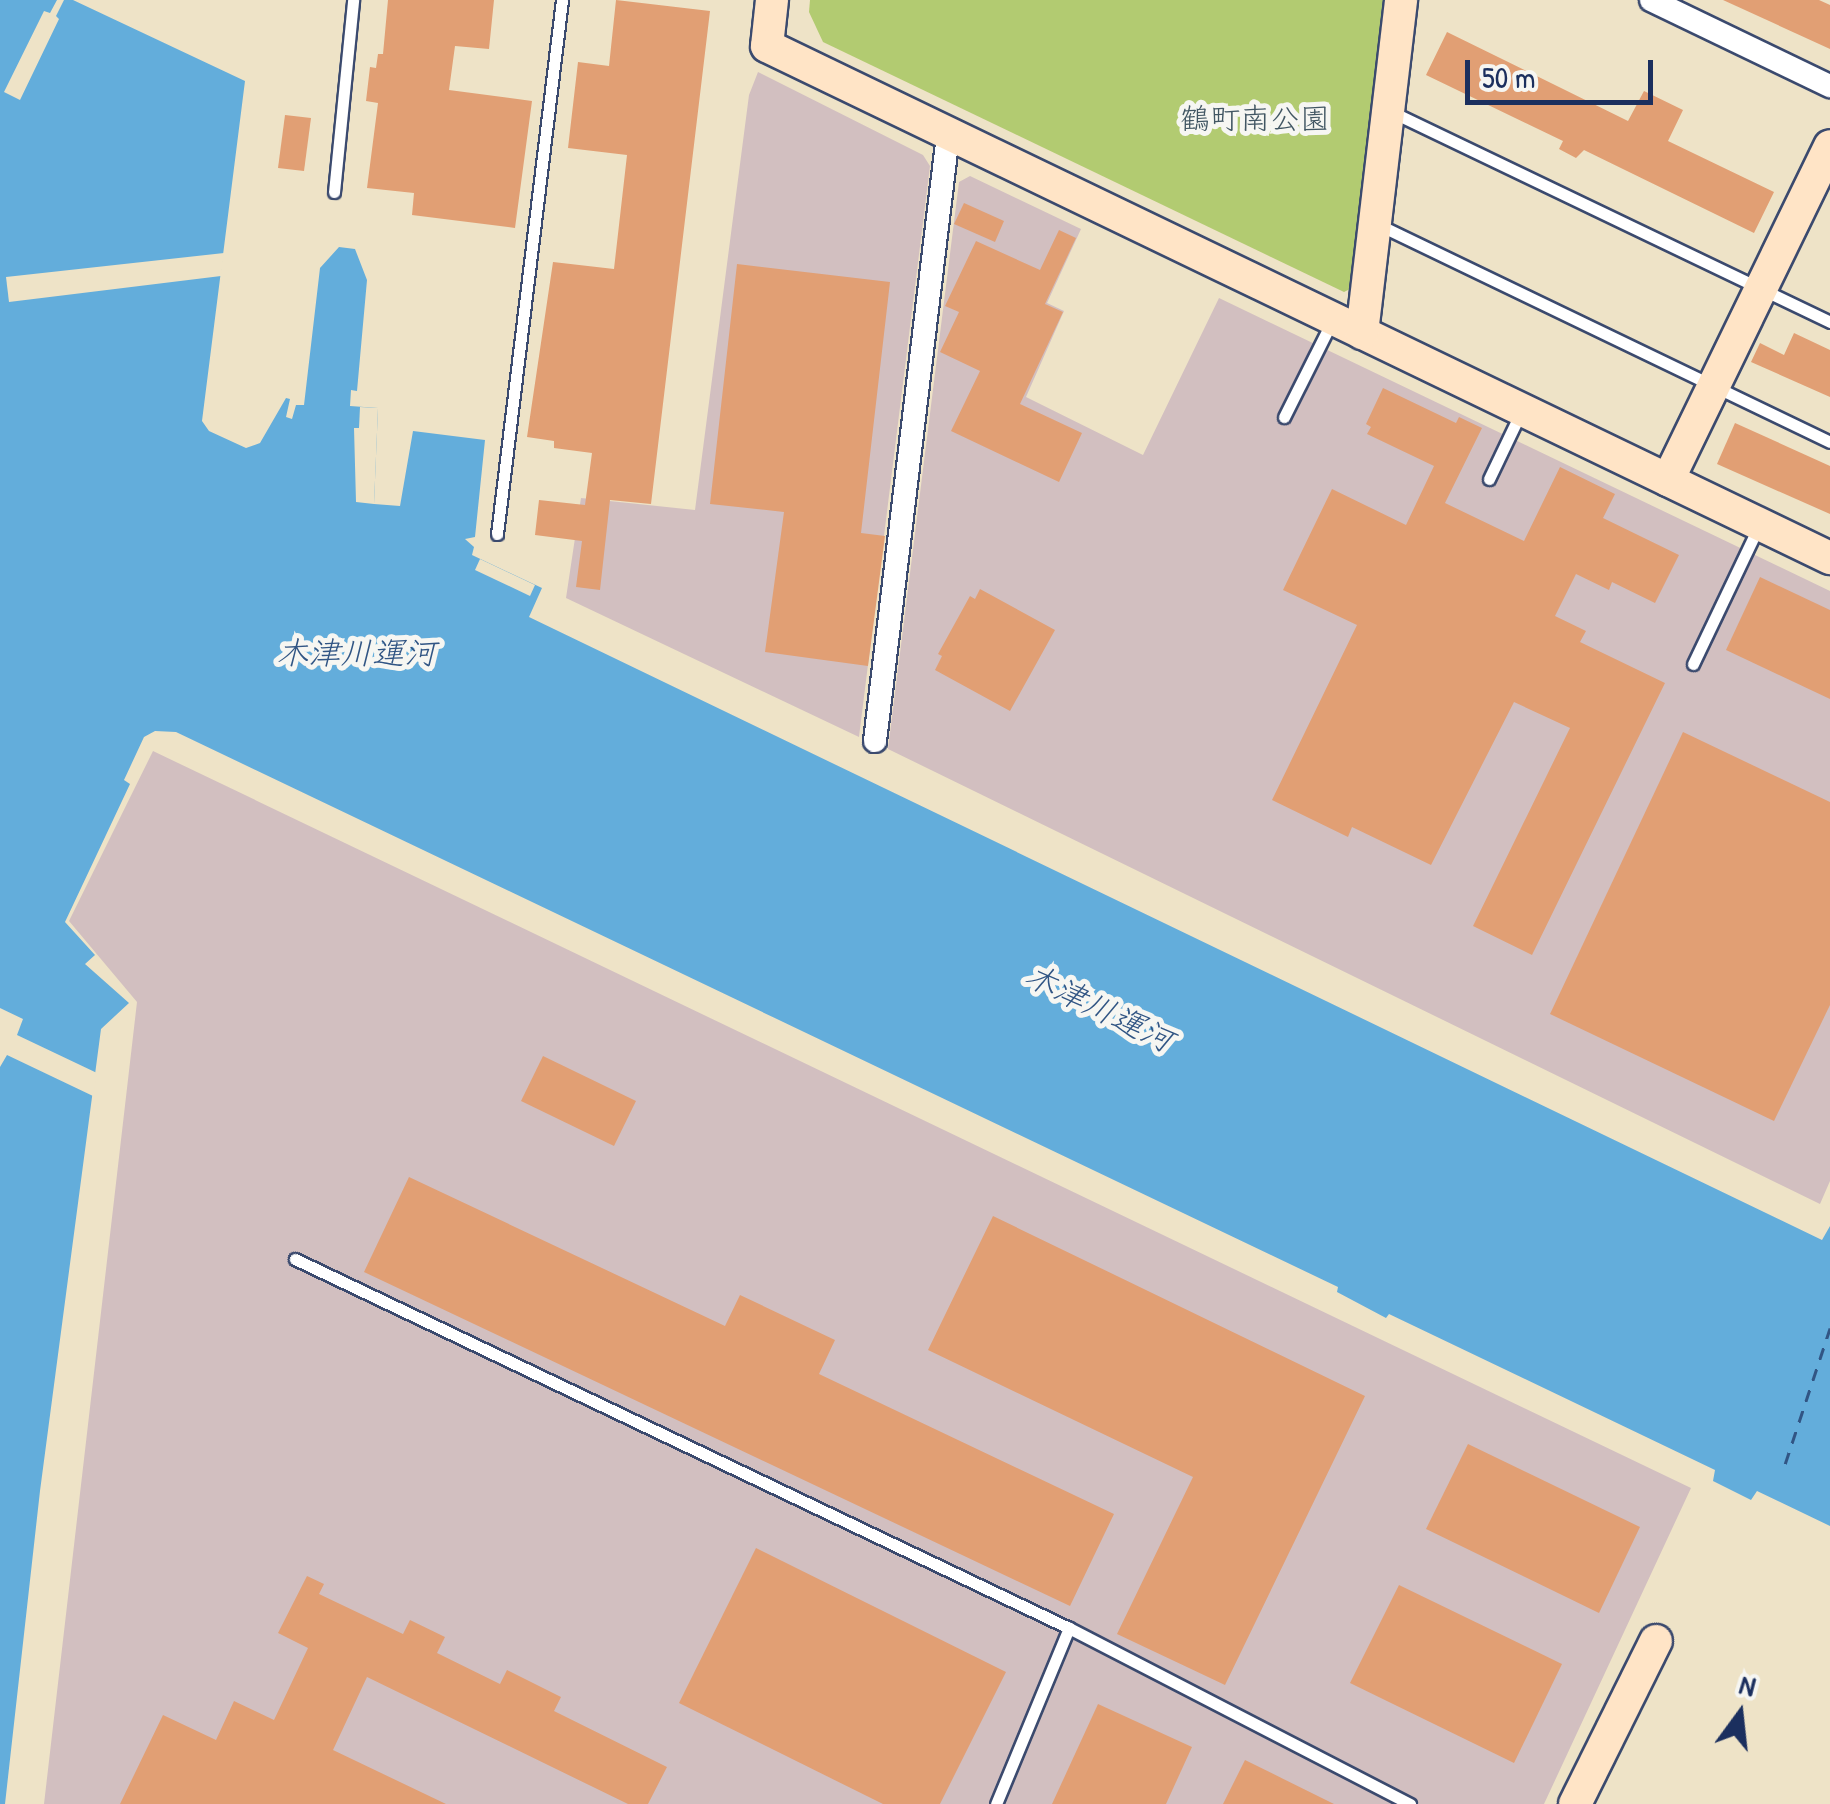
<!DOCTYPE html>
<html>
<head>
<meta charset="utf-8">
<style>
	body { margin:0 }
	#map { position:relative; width:1830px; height:1804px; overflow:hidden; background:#eee3c7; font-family:"Patrick Hand","Klee One",sans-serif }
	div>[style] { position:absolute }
	.industrial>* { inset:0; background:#d2bfc0 }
	.green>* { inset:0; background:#b2cb71 }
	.water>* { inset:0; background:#63addb }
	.pier>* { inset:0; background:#eee3c7 }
	.ferry>* { height:2.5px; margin-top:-1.25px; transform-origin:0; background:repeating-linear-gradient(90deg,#315584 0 12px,transparent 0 22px) }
	.building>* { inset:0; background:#e19f74 }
	.roads { filter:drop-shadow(2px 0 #3b4a6e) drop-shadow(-2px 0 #3b4a6e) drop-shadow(0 2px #3b4a6e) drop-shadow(0 -2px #3b4a6e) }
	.lane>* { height:11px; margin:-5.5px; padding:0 5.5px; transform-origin:5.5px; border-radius:5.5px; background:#fff }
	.street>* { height:22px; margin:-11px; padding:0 11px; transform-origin:11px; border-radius:11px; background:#fff }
	.secondary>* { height:32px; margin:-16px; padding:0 16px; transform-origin:16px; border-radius:16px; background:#ffe4c6 }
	span { translate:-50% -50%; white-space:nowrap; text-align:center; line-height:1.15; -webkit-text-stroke:10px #f6f6f2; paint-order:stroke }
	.park-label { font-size:30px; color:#415663 }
	.water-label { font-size:32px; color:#315584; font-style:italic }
	.north { position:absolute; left:1690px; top:1664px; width:100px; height:100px; -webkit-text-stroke:8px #f6f6f2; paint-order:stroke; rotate:15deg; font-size:28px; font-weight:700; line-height:40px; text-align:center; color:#1b2f5e }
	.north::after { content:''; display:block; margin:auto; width:35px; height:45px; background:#1b2f5e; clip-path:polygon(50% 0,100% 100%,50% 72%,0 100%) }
	.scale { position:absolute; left:1465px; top:60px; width:188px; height:45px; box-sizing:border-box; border:5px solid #1b2f5e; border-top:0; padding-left:12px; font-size:30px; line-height:35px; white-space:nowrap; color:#1b2f5e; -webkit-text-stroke:8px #f6f6f2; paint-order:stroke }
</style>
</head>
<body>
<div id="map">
	<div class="industrial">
		<i style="clip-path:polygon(758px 72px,923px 155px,930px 166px,859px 737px,566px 598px,581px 498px,695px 510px,749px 95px)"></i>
		<i style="clip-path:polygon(970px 176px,1081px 229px,1047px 303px,1064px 311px,1026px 397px,1143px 455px,1219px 298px,1830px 591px,1830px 1181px,1820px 1204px,888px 749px,959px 182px)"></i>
		<i style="clip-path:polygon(153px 751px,1691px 1488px,1544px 1804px,44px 1804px,137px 1002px,69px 921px)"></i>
	</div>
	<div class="green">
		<i style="clip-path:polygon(810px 0,1387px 0,1356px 286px,1344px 292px,823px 42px,809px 12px)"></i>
	</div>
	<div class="water">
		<i style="clip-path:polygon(0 0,73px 0,245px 81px,202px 421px,209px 431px,246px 448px,260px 443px,286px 398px,290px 399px,286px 417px,292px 419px,296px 405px,304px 405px,320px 268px,339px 247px,355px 249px,367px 280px,357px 391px,351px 390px,350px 406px,378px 408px,374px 504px,400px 506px,413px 431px,485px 440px,475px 537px,465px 539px,474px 547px,472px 555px,542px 588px,529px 617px,1822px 1240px,1830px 1226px,1830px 1526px,1757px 1491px,1751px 1500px,1713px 1481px,1715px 1470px,1389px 1314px,1386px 1318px,1337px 1292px,1338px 1287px,176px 732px,155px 731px,144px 737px,124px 780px,130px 784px,65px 922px,95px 955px,85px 964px,129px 1003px,101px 1029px,40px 1491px,5px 1804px,0 1804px)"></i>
	</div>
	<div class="pier">
		<i style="clip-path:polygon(57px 0,64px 0,56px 16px,59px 19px,20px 100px,4px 92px,44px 11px,50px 13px)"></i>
		<i style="clip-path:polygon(224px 253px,221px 276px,9px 302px,6px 277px)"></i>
		<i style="clip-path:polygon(360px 407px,378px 408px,374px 504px,356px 502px,354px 428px,359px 428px)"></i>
		<i style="clip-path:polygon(480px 559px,535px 585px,530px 596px,475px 570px)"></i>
		<i style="clip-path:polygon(0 1008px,23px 1019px,17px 1035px,97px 1073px,93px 1096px,7px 1055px,0 1067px)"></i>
	</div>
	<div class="ferry">
		<i style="left:1785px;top:1464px;width:143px;rotate:-71.7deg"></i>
	</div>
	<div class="building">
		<i style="clip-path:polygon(388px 0,494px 0,489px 49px,455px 46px,449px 90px,532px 101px,515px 228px,412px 215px,414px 193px,367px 188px,378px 103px,366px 101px,370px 67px,376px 68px,378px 54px,383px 54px)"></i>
		<i style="clip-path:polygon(616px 0,710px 11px,651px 504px,610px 500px,600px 590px,576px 587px,582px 541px,535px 535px,539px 500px,585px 505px,592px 453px,554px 448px,554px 441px,527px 437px,553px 262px,614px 269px,627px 155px,568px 148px,578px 62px,609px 66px)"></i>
		<i style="clip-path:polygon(1723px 0,1819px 0,1830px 5px,1830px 49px)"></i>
		<i style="clip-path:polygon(1447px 32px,1628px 121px,1644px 91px,1683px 110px,1668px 141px,1774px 192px,1754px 233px,1584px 150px,1576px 158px,1559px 149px,1563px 141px,1426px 75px)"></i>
		<i style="clip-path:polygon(285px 115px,311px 118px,304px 171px,278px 168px)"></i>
		<i style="clip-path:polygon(964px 203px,1004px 221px,995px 242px,954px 224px)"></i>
		<i style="clip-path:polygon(1059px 230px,1076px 238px,1045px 304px,1063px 312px,1020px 404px,1082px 433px,1059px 482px,951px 431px,980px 371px,940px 352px,959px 312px,945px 306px,976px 241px,1040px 270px)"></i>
		<i style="clip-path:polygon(737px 264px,890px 282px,861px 533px,885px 536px,868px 666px,765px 652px,784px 512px,710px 504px)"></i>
		<i style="clip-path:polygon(1794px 333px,1830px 350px,1830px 397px,1751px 362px,1760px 343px,1784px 355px)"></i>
		<i style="clip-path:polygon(1383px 388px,1456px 423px,1459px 417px,1482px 428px,1445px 503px,1524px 541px,1560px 467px,1615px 494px,1603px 518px,1679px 555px,1655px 603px,1612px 582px,1609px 590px,1576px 574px,1555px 616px,1586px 631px,1580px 642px,1665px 683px,1532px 955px,1473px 926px,1570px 728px,1514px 702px,1431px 865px,1352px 827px,1348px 837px,1272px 800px,1357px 625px,1283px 590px,1332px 489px,1406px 525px,1434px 466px,1367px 434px,1371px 427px,1366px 424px)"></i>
		<i style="clip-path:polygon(1735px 423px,1830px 466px,1830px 514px,1717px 464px)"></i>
		<i style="clip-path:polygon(1760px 577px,1830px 610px,1830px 699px,1726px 650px)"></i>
		<i style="clip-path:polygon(980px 589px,1055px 630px,1010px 711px,935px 670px,942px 656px,938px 654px,970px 596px,975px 599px)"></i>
		<i style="clip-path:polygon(1683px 732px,1830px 802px,1830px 1005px,1774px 1121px,1550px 1014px)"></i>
		<i style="clip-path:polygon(543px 1056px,636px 1101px,614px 1146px,521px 1101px)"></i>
		<i style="clip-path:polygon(409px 1177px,725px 1326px,740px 1295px,835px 1340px,819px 1374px,1114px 1514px,1070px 1606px,364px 1272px)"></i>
		<i style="clip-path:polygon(993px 1216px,1365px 1396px,1225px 1685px,1117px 1634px,1193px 1477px,928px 1350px)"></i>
		<i style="clip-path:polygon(1468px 1444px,1640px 1527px,1599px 1613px,1426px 1529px)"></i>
		<i style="clip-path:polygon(756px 1548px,1006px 1672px,940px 1804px,883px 1804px,679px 1703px)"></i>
		<i style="clip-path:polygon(307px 1576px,324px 1584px,319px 1594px,403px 1634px,410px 1620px,445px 1637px,437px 1653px,500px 1684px,507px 1670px,561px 1697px,554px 1711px,667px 1767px,648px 1804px,628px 1804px,367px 1677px,333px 1750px,446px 1804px,120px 1804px,163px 1715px,216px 1740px,234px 1701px,274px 1720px,308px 1648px,278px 1633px)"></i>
		<i style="clip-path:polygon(1399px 1585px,1562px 1664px,1514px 1763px,1350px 1683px)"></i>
		<i style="clip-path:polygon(1098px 1704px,1192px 1747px,1166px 1804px,1052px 1804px)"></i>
		<i style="clip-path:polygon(1245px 1760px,1334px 1804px,1223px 1804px)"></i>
	</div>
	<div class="roads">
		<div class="lane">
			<i style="left:1392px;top:112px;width:486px;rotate:25.6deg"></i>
			<i style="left:334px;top:192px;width:193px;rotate:-84.3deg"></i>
			<i style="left:1379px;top:225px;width:500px;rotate:25.69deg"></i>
			<i style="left:1284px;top:417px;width:105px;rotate:-63.4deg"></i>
			<i style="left:1489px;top:479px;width:72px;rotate:-64.5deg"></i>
			<i style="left:497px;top:534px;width:538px;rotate:-83.06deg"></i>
			<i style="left:1693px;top:664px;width:151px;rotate:-64.5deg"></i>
			<i style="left:295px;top:1259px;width:857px;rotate:25.49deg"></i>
			<i style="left:1069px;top:1628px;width:384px;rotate:27.3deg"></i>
			<i style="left:996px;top:1804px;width:191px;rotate:-67.5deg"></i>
		</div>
		<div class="street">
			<i style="left:1651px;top:0;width:199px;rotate:25.7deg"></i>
			<i style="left:875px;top:741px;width:610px;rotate:-83.13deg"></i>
		</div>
		<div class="secondary">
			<i style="left:772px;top:0;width:46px;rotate:96.2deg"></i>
			<i style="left:767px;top:46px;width:1180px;rotate:25.72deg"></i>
			<i style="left:1362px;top:333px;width:335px;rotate:-83.3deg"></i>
			<i style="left:1668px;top:480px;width:371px;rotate:-64.1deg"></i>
			<i style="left:1575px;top:1804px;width:182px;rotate:-63.6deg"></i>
		</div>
	</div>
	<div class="park-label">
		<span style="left:1255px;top:118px">鶴町南公園</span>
	</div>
	<div class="water-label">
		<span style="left:356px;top:653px">木津川運河</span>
		<span style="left:1099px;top:1008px;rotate:26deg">木津川運河</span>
	</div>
	<div class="north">N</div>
	<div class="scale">50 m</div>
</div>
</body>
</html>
